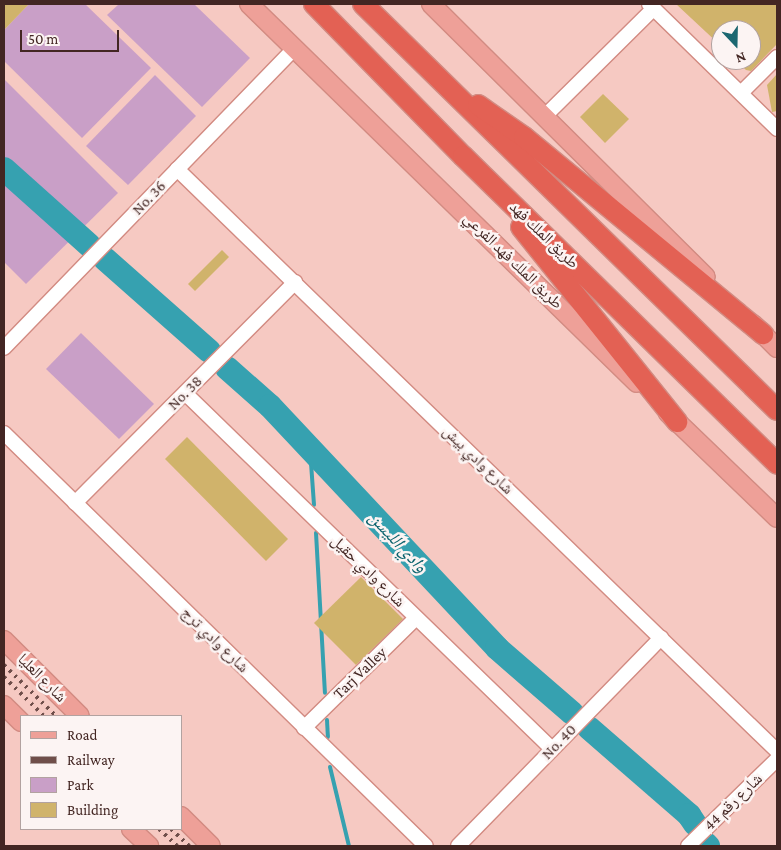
<!DOCTYPE html>
<html>
<head>
<meta charset="utf-8">
<style>
	body { margin:0 }
	#map { position:relative; width:781px; height:850px; overflow:hidden; background:#f6c9c2; font-family:"Crimson Pro","Noto Naskh Arabic",serif }
	div>[style] { position:absolute }
	.green>* { inset:0; background:#c99fc7 }
	.stream>* { height:4px; margin:-2px; padding:0 2px; transform-origin:2px; border-radius:2px; background:#36a1b0 }
	.river>* { height:24px; margin:-12px; padding:0 12px; transform-origin:12px; border-radius:12px; background:#36a1b0 }
	.building>* { inset:0; background:#d0b36b }
	.roads { filter:drop-shadow(1px 0 #d28b82) drop-shadow(-1px 0 #d28b82) drop-shadow(0 1px #d28b82) drop-shadow(0 -1px #d28b82) }
	.minor>* { height:14px; margin:-7px; padding:0 7px; transform-origin:7px; border-radius:7px; background:#fff }
	.major>* { height:18px; margin:-9px; padding:0 9px; transform-origin:9px; border-radius:9px; background:#eea098 }
	.highway>* { height:20px; margin:-10px; padding:0 10px; transform-origin:10px; border-radius:10px; background:#e36154 }
	.rail>* { height:4px; margin-top:-2px; transform-origin:0; background:repeating-linear-gradient(90deg,#6f4e4a 0 2.5px,transparent 0 7.5px) }
	span { translate:-50% -50%; white-space:nowrap; text-align:center; line-height:1.15; -webkit-text-stroke:5px #fcf4f3; paint-order:stroke }
	.street-label { font-size:16px; color:#432623 }
	.water-label { font-size:18px; color:#0b636e; font-style:italic }
	.frame { position:absolute; inset:0; border:5px solid #432623; pointer-events:none }
	.legend { position:absolute; left:20px; top:715px; width:162px; height:115px; box-sizing:border-box; background:#fcf4f3; border:1px solid #b2a2a0; margin:0; padding:6px 9px; list-style:none; font-size:15px; color:#432623 }
	.legend li { display:flex; align-items:center; gap:10px; height:25px }
	.legend b { width:25px; border:1px solid #b2a2a0 }
	.north { position:absolute; left:711px; top:20px; width:50px; height:50px; box-sizing:border-box; background:#fcf4f3; border:1px solid #b2a2a0; border-radius:50%; rotate:159deg; font-size:14px; font-weight:700; line-height:20px; text-align:center; color:#432623 }
	.north::after { content:''; display:block; margin:auto; width:18px; height:22px; background:#1c6771; clip-path:polygon(50% 0,100% 100%,50% 72%,0 100%) }
	.scale { position:absolute; left:20px; top:30px; width:99px; height:22px; box-sizing:border-box; border:2px solid #432623; border-top:0; padding-left:6px; font-size:15px; line-height:18px; white-space:nowrap; color:#432623; -webkit-text-stroke:4px #fcf4f3; paint-order:stroke }
</style>
</head>
<body>
<div id="map">
	<div class="green">
		<i style="clip-path:polygon(29px 4px,85px 4px,151px 68px,82px 138px,4px 61px,4px 30px)"></i>
		<i style="clip-path:polygon(119px 4px,194px 4px,250px 58px,202px 107px,107px 15px)"></i>
		<i style="clip-path:polygon(155px 75px,196px 116px,128px 185px,86px 146px)"></i>
		<i style="clip-path:polygon(4px 79px,118px 193px,26px 284px,4px 262px)"></i>
		<i style="clip-path:polygon(81px 333px,154px 404px,119px 439px,46px 369px)"></i>
	</div>
	<div class="stream">
		<i style="left:310px;top:449px;width:56px;rotate:85.9deg"></i>
		<i style="left:316px;top:533px;width:160px;rotate:86.8deg"></i>
		<i style="left:327px;top:720px;width:17px;rotate:87deg"></i>
		<i style="left:330px;top:767px;width:81px;rotate:76.5deg"></i>
	</div>
	<div class="river">
		<i style="left:4px;top:169px;width:114px;rotate:41.8deg"></i>
		<i style="left:105px;top:259px;width:139px;rotate:41.5deg"></i>
		<i style="left:227px;top:368px;width:57px;rotate:41.5deg"></i>
		<i style="left:270px;top:406px;width:332px;rotate:46.8deg"></i>
		<i style="left:497px;top:648px;width:99px;rotate:40.9deg"></i>
		<i style="left:589px;top:728px;width:133px;rotate:41deg"></i>
		<i style="left:689px;top:815px;width:11px;rotate:56deg"></i>
		<i style="left:706px;top:844px;width:3px;rotate:45deg"></i>
	</div>
	<div class="building">
		<i style="clip-path:polygon(4px 4px,29px 4px,4px 30px)"></i>
		<i style="clip-path:polygon(676px 4px,777px 4px,777px 44px,751px 71px,746px 70px,736px 60px,751px 60px,751px 30px,721px 30px,721px 46px)"></i>
		<i style="clip-path:polygon(777px 74px,777px 111px,772px 112px,767px 85px)"></i>
		<i style="clip-path:polygon(603px 94px,629px 119px,605px 143px,580px 117px)"></i>
		<i style="clip-path:polygon(222px 250px,229px 257px,195px 291px,188px 284px)"></i>
		<i style="clip-path:polygon(187px 437px,288px 539px,266px 561px,165px 459px)"></i>
		<i style="clip-path:polygon(361px 577px,403px 619px,356px 665px,314px 623px)"></i>
	</div>
	<div class="roads">
		<div class="minor">
			<i style="left:649px;top:4px;width:179px;rotate:44.3deg"></i>
			<i style="left:741px;top:93px;width:51px;rotate:-45deg"></i>
			<i style="left:545px;top:116px;width:153px;rotate:-44.7deg"></i>
			<i style="left:177px;top:169px;width:836px;rotate:44.13deg"></i>
			<i style="left:4px;top:348px;width:418px;rotate:-45.9deg"></i>
			<i style="left:185px;top:393px;width:511px;rotate:44.13deg"></i>
			<i style="left:4px;top:433px;width:590px;rotate:44.38deg"></i>
			<i style="left:75px;top:503px;width:312px;rotate:-45.1deg"></i>
			<i style="left:304px;top:728px;width:157px;rotate:-44.5deg"></i>
			<i style="left:458px;top:846px;width:291px;rotate:-45.7deg"></i>
			<i style="left:688px;top:846px;width:124px;rotate:-44.3deg"></i>
		</div>
		<div class="major">
			<i style="left:249px;top:4px;width:542px;rotate:44.33deg"></i>
			<i style="left:431px;top:4px;width:387px;rotate:44.8deg"></i>
			<i style="left:753px;top:324px;width:34px;rotate:45deg"></i>
			<i style="left:668px;top:413px;width:151px;rotate:43.9deg"></i>
			<i style="left:4px;top:640px;width:107px;rotate:45deg"></i>
			<i style="left:4px;top:705px;width:24px;rotate:45deg"></i>
			<i style="left:181px;top:816px;width:42px;rotate:45deg"></i>
			<i style="left:131px;top:829px;width:25px;rotate:43deg"></i>
		</div>
		<div class="highway">
			<i style="left:314px;top:4px;width:213px;rotate:45.6deg"></i>
			<i style="left:463px;top:156px;width:440px;rotate:44.4deg"></i>
			<i style="left:363px;top:4px;width:580px;rotate:44.44deg"></i>
			<i style="left:478px;top:105px;width:56px;rotate:34.8deg"></i>
			<i style="left:524px;top:137px;width:310px;rotate:39.5deg"></i>
			<i style="left:521px;top:227px;width:250px;rotate:51.3deg"></i>
		</div>
	</div>
	<div class="rail">
		<i style="left:4px;top:665px;width:73px;rotate:44.4deg"></i>
		<i style="left:4px;top:677px;width:56px;rotate:44.3deg"></i>
		<i style="left:159px;top:829px;width:25px;rotate:43deg"></i>
		<i style="left:171px;top:829px;width:25px;rotate:43deg"></i>
	</div>
	<div class="street-label">
		<span style="left:149px;top:198px;rotate:-46deg">No. 36</span>
		<span style="left:544px;top:235px;rotate:44deg">طريق الملك فهد</span>
		<span style="left:513px;top:261px;rotate:44deg">طريق الملك فهد الفرعي</span>
		<span style="left:185px;top:393px;rotate:-45deg">No. 38</span>
		<span style="left:478px;top:460px;rotate:44deg">شارع وادي بيش</span>
		<span style="left:368px;top:571px;rotate:44deg">شارع وادي حقيل</span>
		<span style="left:215px;top:640px;rotate:44deg">شارع وادي ترج</span>
		<span style="left:360px;top:673px;rotate:-44deg">Tarj Valley</span>
		<span style="left:42px;top:678px;rotate:45deg">شارع العليا</span>
		<span style="left:559px;top:742px;rotate:-46deg">No. 40</span>
		<span style="left:733px;top:802px;rotate:-44deg">شارع رقم 44</span>
	</div>
	<div class="water-label">
		<span style="left:398px;top:542px;rotate:47deg">وادي الليسن</span>
	</div>
	<div class="frame"></div>
	<ul class="legend">
	<li><b style="height:6px;background:#eea098"></b>Road</li>
	<li><b style="height:6px;background:#6f4e4a"></b>Railway</li>
	<li><b style="height:14px;background:#c99fc7"></b>Park</li>
	<li><b style="height:14px;background:#d0b36b"></b>Building</li>
	</ul>
	<div class="north">N</div>
	<div class="scale">50 m</div>
</div>
</body>
</html>
